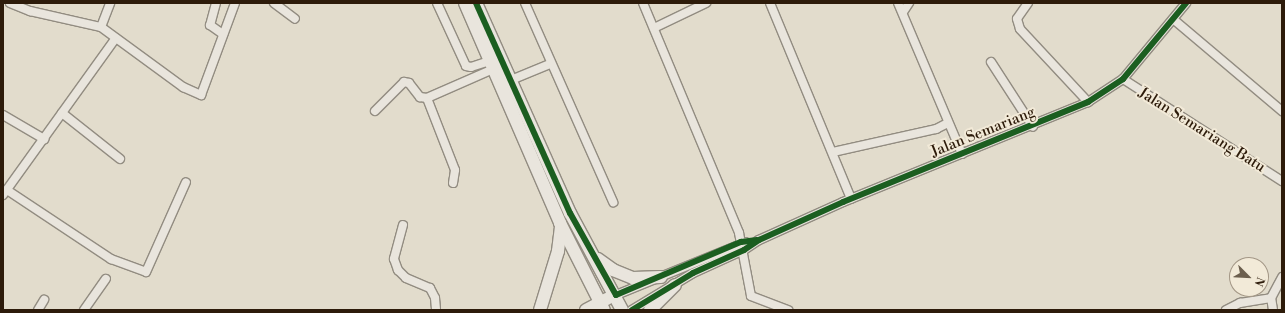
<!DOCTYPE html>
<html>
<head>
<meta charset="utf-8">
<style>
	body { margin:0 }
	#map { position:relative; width:1285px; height:313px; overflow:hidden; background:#e2dccc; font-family:"Libre Bodoni",serif }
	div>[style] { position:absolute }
	.roads { filter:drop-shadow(1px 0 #928c81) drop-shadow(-1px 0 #928c81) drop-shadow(0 1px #928c81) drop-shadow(0 -1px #928c81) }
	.street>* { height:8px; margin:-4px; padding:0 4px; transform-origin:4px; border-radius:4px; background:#e9e5dd }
	.secondary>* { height:12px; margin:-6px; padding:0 6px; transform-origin:6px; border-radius:6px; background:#e9e5dd }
	.cycleway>* { height:6px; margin:-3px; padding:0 3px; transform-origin:3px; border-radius:3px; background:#1b5e20 }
	span { translate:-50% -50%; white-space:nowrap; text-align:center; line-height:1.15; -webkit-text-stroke:4px #f2ead8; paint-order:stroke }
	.street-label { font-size:15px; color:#2d1b0a }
	.frame { position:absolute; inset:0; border:4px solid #2d1b0a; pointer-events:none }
	.north { position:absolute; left:1229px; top:257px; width:40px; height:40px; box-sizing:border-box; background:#f2ead8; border:1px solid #a39786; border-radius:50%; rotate:114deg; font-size:11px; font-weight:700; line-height:16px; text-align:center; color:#2d1b0a }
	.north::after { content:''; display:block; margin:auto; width:14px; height:18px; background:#6c5f4e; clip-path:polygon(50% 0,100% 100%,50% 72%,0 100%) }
</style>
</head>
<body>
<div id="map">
	<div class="roads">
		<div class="street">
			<i style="left:10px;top:3px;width:22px;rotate:22deg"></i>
			<i style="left:30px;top:11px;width:73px;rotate:12.7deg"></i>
			<i style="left:101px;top:27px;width:102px;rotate:36.2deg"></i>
			<i style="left:183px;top:87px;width:20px;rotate:24deg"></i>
			<i style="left:201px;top:95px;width:98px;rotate:-69.7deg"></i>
			<i style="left:216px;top:3px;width:23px;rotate:105deg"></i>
			<i style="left:210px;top:25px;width:16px;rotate:35deg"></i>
			<i style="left:274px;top:3px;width:26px;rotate:37deg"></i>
			<i style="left:437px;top:3px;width:69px;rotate:65.3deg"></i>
			<i style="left:466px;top:66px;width:5px;rotate:11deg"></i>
			<i style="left:471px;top:67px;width:19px;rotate:-18deg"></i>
			<i style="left:525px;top:3px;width:218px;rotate:66.1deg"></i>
			<i style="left:643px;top:3px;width:249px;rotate:67.3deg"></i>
			<i style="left:739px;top:233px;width:64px;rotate:79.2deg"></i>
			<i style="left:751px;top:296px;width:40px;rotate:21deg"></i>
			<i style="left:770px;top:3px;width:212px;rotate:67.5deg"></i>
			<i style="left:898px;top:3px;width:164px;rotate:67deg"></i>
			<i style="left:1028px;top:3px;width:19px;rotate:125deg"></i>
			<i style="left:1017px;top:19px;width:10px;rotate:73deg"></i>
			<i style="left:1020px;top:29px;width:100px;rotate:47deg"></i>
			<i style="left:903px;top:12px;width:11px;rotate:-56deg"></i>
			<i style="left:1173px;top:19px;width:143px;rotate:40.2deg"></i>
			<i style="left:101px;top:27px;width:26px;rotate:-69deg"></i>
			<i style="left:654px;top:28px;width:58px;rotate:-25.7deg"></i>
			<i style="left:991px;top:62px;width:77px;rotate:57.1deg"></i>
			<i style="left:1123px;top:79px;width:189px;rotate:32.7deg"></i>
			<i style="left:511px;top:80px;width:42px;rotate:-22.3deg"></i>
			<i style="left:375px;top:111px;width:41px;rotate:-45deg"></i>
			<i style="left:404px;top:82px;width:5px;rotate:11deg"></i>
			<i style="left:409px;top:83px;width:18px;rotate:52deg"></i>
			<i style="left:420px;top:97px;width:7px;rotate:8deg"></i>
			<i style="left:62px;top:113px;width:74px;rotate:38.4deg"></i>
			<i style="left:3px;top:115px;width:48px;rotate:30.3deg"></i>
			<i style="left:833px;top:152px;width:106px;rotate:-12.6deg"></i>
			<i style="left:936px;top:129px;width:13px;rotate:-27deg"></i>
			<i style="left:453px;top:183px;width:13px;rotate:-81deg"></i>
			<i style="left:455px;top:170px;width:77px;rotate:-111.3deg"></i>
			<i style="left:427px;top:98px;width:72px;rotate:-23.7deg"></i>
			<i style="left:7px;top:190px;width:125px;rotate:33.6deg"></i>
			<i style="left:111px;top:259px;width:37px;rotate:20deg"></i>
			<i style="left:146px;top:272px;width:98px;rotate:-66deg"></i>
			<i style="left:3px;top:195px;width:193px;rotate:-54.3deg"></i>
			<i style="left:403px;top:225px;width:35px;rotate:105deg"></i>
			<i style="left:394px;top:259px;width:12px;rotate:70deg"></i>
			<i style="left:398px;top:270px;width:11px;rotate:45deg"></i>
			<i style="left:406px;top:278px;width:26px;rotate:23deg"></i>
			<i style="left:430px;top:288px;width:11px;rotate:63deg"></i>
			<i style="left:435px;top:298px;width:12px;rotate:85deg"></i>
			<i style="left:616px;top:295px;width:140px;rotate:-22.2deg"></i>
			<i style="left:38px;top:310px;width:12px;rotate:-59deg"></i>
			<i style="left:84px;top:310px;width:38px;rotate:-55deg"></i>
			<i style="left:632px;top:310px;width:71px;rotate:-31.2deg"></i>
			<i style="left:693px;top:273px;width:56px;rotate:-24.3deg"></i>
			<i style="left:744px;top:250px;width:18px;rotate:-34deg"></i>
			<i style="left:759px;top:240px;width:92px;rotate:-24.3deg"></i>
			<i style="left:843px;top:202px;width:265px;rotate:-22.2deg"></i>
			<i style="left:1088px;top:102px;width:42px;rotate:-33.3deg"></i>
			<i style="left:1123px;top:79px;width:99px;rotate:-50.3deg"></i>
			<i style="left:1226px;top:310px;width:16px;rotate:-27deg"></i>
			<i style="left:1240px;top:303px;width:31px;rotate:-9deg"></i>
			<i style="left:1273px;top:310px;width:12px;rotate:-99deg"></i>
			<i style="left:1271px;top:298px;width:24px;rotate:-62deg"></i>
		</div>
		<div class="secondary">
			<i style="left:465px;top:3px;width:240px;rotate:66.6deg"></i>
			<i style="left:560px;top:223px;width:97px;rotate:63.2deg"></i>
			<i style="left:476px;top:3px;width:230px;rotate:65.9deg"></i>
			<i style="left:570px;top:213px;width:110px;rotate:61.8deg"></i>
			<i style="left:598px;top:259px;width:19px;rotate:36deg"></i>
			<i style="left:613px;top:270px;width:22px;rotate:22deg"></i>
			<i style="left:633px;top:278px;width:28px;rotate:-2deg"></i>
			<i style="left:540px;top:310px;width:62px;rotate:-73deg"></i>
			<i style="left:558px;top:251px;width:25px;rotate:-83deg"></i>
			<i style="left:586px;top:310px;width:24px;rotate:-28deg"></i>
			<i style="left:650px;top:310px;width:35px;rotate:-45deg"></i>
		</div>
	</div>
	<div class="cycleway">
		<i style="left:476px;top:3px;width:230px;rotate:65.9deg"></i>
		<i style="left:570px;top:213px;width:94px;rotate:60.7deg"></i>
		<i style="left:616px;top:295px;width:136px;rotate:-23deg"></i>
		<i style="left:741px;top:242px;width:16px;rotate:-7deg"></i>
		<i style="left:632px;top:310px;width:71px;rotate:-31.2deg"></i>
		<i style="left:693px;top:273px;width:56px;rotate:-24.3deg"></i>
		<i style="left:744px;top:250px;width:18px;rotate:-34deg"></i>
		<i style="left:759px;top:240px;width:92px;rotate:-24.3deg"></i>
		<i style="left:843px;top:202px;width:265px;rotate:-22.2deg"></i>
		<i style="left:1088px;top:102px;width:42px;rotate:-33.3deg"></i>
		<i style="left:1123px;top:79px;width:99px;rotate:-50.3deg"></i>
	</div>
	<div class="street-label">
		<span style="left:1202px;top:130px;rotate:32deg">Jalan Semariang Batu</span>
		<span style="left:983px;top:132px;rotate:-22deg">Jalan Semariang</span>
	</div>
	<div class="frame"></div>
	<div class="north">N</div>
</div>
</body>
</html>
